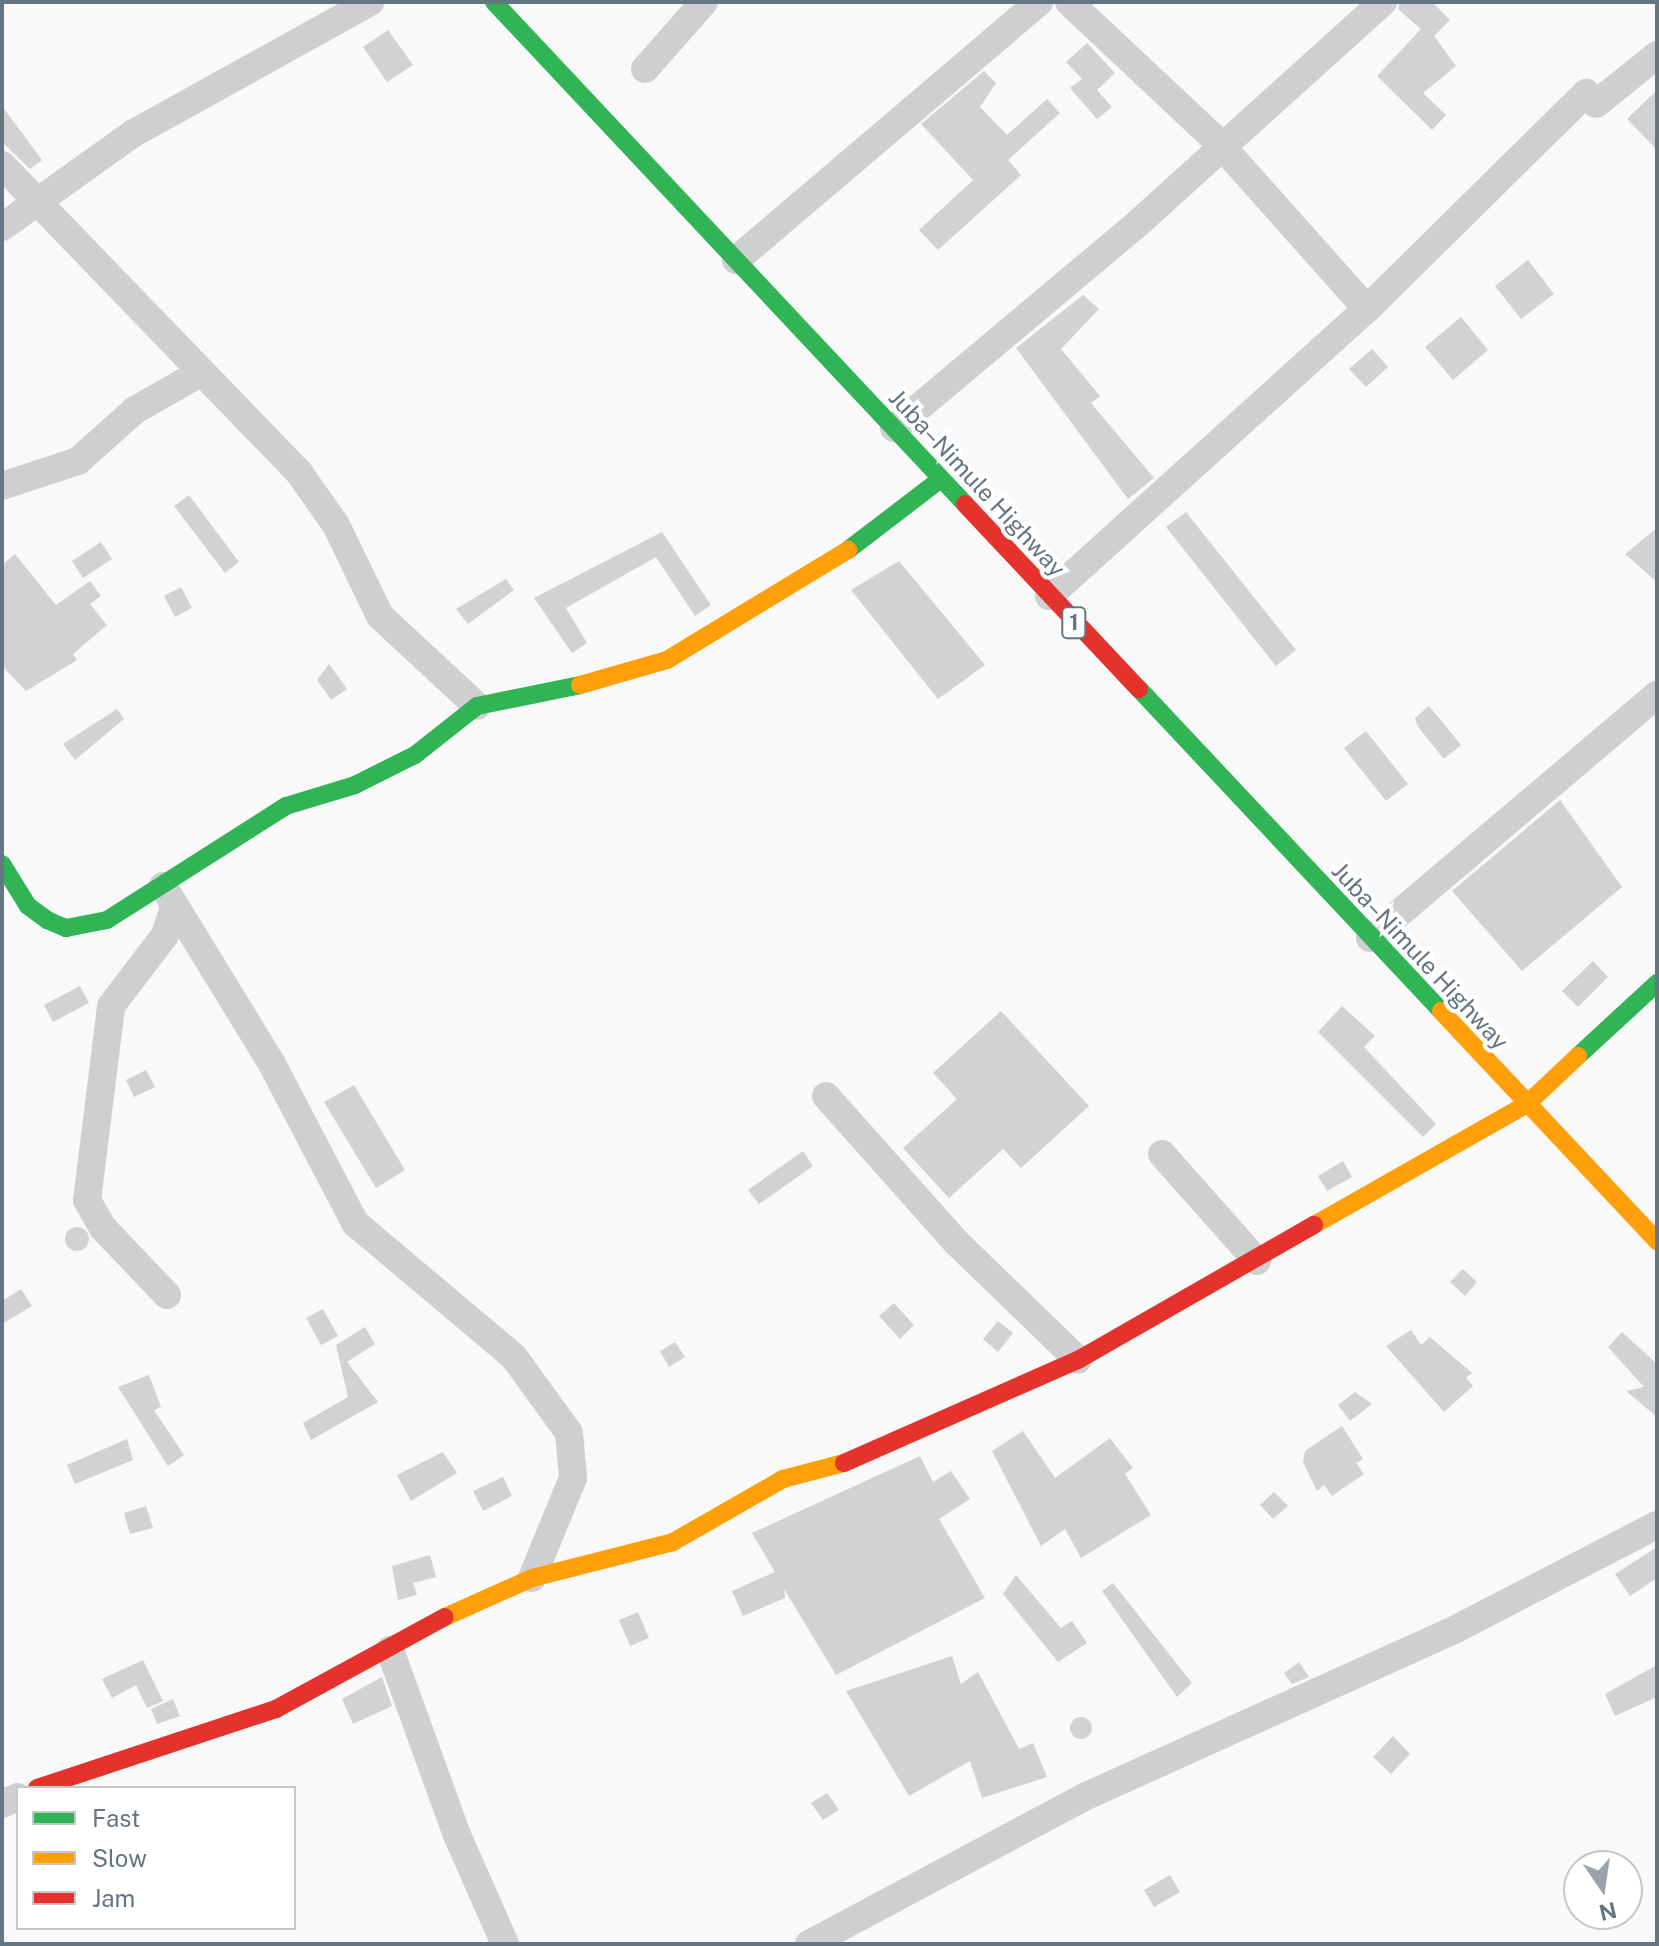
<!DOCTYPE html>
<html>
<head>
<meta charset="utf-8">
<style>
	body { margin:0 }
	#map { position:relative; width:1659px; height:1946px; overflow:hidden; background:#f9f9f9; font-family:"Public Sans",sans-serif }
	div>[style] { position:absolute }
	.building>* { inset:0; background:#d0d2d3 }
	.round { border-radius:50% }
	.street>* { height:28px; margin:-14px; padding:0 14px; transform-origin:14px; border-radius:14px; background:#cecfd0 }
	.fast>* { height:18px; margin:-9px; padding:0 9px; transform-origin:9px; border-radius:9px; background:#30b455 }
	.slow>* { height:18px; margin:-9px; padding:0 9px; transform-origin:9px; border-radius:9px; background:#ff9f0a }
	.jam>* { height:18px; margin:-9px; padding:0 9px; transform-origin:9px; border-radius:9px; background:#e5322d }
	span { translate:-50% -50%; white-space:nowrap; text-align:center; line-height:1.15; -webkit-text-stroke:8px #fff; paint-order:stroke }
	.shield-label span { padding:2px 6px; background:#fff; border:2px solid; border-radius:6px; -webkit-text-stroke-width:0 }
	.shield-label { font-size:22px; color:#657683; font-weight:700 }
	.street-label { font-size:24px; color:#657683 }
	.frame { position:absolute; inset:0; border:4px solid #657683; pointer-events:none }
	.legend { position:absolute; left:16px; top:1786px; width:280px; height:144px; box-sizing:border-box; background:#fff; border:2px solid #c1c8cd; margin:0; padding:10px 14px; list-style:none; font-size:24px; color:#657683 }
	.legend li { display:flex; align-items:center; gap:16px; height:40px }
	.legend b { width:40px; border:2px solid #c1c8cd }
	.north { position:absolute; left:1563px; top:1850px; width:80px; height:80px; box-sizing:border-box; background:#fff; border:2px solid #c1c8cd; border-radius:50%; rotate:167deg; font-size:22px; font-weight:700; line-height:32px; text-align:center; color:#657683 }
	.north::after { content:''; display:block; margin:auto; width:28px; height:36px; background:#99a4ac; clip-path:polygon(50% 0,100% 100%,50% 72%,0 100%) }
</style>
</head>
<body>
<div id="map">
	<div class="building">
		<i style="clip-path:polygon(1400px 2px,1432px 2px,1450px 20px,1434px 36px,1456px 66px,1423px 93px,1446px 115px,1432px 130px,1377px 76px,1421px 29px,1398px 9px)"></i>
		<i style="clip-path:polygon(388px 30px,413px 65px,387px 82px,363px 47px)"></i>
		<i style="clip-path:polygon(1087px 43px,1115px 73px,1097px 90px,1112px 107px,1097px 119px,1070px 88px,1082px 79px,1066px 62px)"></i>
		<i style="clip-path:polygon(984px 71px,996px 83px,980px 107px,1007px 135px,1047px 99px,1060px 113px,1008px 160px,1021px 175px,938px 250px,919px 230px,973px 180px,921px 124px)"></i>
		<i style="clip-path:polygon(1657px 90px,1657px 150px,1627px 119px)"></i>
		<i style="clip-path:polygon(2px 106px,42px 160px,30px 169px,2px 142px)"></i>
		<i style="clip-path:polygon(1528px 260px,1554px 294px,1521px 319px,1495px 286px)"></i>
		<i style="clip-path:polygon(1083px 295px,1099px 309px,1061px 349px,1100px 396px,1091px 403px,1154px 478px,1128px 499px,1016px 348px)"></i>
		<i style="clip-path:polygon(1461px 317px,1488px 350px,1453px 380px,1425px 347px)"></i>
		<i style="clip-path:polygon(1372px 349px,1388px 367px,1366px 387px,1349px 369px)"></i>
		<i style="clip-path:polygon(189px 495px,239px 562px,225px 573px,174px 506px)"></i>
		<i style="clip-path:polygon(1186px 512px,1296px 650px,1276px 666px,1166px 527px)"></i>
		<i style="clip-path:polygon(1657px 528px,1657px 582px,1625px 554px)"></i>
		<i style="clip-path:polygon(662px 532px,711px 605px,695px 616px,656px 557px,566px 608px,587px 643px,572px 653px,534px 598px)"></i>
		<i style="clip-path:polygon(101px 542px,112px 559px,83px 578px,72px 561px)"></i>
		<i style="clip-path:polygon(15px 554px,56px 605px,90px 581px,101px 596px,90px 604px,107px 625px,73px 654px,77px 660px,26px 691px,2px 666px,2px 565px)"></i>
		<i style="clip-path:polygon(899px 561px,985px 665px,938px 699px,851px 590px)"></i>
		<i style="clip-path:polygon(506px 579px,514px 590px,468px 624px,456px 609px)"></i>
		<i style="clip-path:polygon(181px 587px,192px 608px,175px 617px,164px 596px)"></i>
		<i style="clip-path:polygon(329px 664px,347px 689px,331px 700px,317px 680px)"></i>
		<i style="clip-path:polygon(1429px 706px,1461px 745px,1444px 759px,1418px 727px,1415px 718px)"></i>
		<i style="clip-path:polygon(117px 709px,124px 719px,75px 760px,63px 744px)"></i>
		<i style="clip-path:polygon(1366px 731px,1408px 784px,1386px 801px,1344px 748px)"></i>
		<i style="clip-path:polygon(1560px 800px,1622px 887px,1522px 971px,1452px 891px)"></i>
		<i style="clip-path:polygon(1593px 961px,1608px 977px,1578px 1007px,1562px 991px)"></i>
		<i style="clip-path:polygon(80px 986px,89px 1003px,53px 1022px,44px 1005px)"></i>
		<i style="clip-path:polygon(1342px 1006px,1375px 1036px,1364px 1047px,1436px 1124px,1423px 1137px,1318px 1032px)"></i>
		<i style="clip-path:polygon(1001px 1011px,1089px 1106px,1021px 1168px,1003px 1149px,949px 1198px,903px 1148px,957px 1099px,933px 1073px)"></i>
		<i style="clip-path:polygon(146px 1070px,155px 1087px,134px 1097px,126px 1080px)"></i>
		<i style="clip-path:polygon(354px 1085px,405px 1170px,376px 1188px,324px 1102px)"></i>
		<i style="clip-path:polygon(803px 1151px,813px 1166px,759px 1204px,748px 1190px)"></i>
		<i style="clip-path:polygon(1343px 1161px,1352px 1177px,1327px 1191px,1318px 1176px)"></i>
		<i class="round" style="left:65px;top:1227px;width:24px;height:24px"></i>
		<i style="clip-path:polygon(1463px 1269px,1477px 1282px,1465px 1296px,1450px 1282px)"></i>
		<i style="clip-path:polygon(21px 1289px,32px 1306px,2px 1324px,2px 1301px)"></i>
		<i style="clip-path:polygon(894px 1303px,914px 1325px,900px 1339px,879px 1316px)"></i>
		<i style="clip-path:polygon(323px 1309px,338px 1336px,321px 1345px,306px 1318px)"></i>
		<i style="clip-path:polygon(998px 1321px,1013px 1333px,998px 1352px,983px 1339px)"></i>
		<i style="clip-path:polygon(365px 1327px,375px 1344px,347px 1362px,378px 1402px,311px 1440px,303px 1423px,348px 1397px,336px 1345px)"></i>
		<i style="clip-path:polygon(1411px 1330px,1421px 1345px,1430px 1337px,1472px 1373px,1466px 1378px,1473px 1386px,1444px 1412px,1386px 1346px)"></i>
		<i style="clip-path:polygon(1622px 1332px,1657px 1364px,1657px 1417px,1626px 1391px,1644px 1387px,1608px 1347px)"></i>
		<i style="clip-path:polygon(675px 1342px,685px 1357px,669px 1367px,660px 1351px)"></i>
		<i style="clip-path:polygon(149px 1375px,161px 1407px,154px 1410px,184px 1455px,168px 1466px,118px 1387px)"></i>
		<i style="clip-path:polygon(1355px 1392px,1372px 1404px,1350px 1421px,1338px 1405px)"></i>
		<i style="clip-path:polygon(1342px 1426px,1363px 1459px,1356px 1463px,1364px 1474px,1332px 1496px,1324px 1485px,1317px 1491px,1303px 1462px,1305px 1451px)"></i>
		<i style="clip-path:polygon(1023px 1431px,1055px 1478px,1110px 1438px,1133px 1468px,1125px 1474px,1151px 1515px,1081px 1558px,1065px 1529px,1041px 1546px,992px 1451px)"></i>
		<i style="clip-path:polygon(127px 1439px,133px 1460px,75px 1484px,67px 1465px)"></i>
		<i style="clip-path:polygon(443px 1452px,457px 1473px,411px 1501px,397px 1475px)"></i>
		<i style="clip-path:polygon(920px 1456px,933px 1482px,951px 1471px,970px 1499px,939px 1519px,985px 1598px,836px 1675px,784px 1589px,785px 1598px,743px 1616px,732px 1591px,775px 1572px,752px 1533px)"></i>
		<i style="clip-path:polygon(503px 1477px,512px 1496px,483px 1511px,473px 1491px)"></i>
		<i style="clip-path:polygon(1274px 1492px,1288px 1506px,1273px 1519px,1260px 1505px)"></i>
		<i style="clip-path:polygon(146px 1506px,153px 1528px,130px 1534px,124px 1513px)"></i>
		<i style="clip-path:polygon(1657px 1547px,1657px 1578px,1630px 1596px,1615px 1574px)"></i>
		<i style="clip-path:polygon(430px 1555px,436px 1577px,413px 1583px,417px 1595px,398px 1600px,392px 1566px)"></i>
		<i style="clip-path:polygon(1016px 1575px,1061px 1628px,1072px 1621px,1087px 1643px,1058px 1662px,1003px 1594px)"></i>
		<i style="clip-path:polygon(1113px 1583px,1192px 1683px,1177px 1697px,1102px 1591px)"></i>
		<i style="clip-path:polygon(638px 1612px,649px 1638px,630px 1646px,619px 1620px)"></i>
		<i style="clip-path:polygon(952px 1656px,961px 1684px,978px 1672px,1019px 1749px,1033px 1743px,1047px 1777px,982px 1798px,970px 1761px,909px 1796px,846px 1691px)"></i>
		<i style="clip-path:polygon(143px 1660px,163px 1701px,147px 1708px,136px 1685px,112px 1698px,102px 1679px)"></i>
		<i style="clip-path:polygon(1299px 1662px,1309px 1677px,1292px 1684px,1284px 1673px)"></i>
		<i style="clip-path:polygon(1657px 1665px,1657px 1697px,1615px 1716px,1605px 1694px)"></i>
		<i style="clip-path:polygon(382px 1677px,392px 1706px,353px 1724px,342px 1699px)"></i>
		<i style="clip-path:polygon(173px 1699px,180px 1716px,157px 1724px,151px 1709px)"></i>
		<i class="round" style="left:1070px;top:1717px;width:22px;height:22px"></i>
		<i style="clip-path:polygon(1393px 1736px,1410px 1754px,1391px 1774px,1373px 1757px)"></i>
		<i style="clip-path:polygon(827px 1793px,839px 1810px,823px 1820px,811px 1803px)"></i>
		<i style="clip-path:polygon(1170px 1875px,1180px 1892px,1154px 1907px,1144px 1890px)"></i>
	</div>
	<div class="street">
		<i style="left:1069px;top:2px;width:206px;rotate:43.2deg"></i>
		<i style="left:1219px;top:143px;width:222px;rotate:48.3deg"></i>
		<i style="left:645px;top:69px;width:89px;rotate:-48.6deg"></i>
		<i style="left:1596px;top:104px;width:78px;rotate:-38.8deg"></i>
		<i style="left:2px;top:165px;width:429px;rotate:46deg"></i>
		<i style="left:300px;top:474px;width:62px;rotate:54.8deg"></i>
		<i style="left:336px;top:525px;width:101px;rotate:64.2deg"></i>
		<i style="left:380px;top:616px;width:132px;rotate:42.9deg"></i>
		<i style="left:2px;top:227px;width:162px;rotate:-35.5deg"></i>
		<i style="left:134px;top:133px;width:270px;rotate:-29deg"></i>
		<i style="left:736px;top:260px;width:398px;rotate:-40.4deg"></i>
		<i style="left:894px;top:428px;width:316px;rotate:-40deg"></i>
		<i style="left:1136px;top:225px;width:333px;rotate:-42.1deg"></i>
		<i style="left:2px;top:486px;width:80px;rotate:-18.2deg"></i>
		<i style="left:78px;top:461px;width:76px;rotate:-41.8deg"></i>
		<i style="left:135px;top:410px;width:75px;rotate:-29.6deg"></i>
		<i style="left:1049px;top:596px;width:428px;rotate:-42.1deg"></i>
		<i style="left:1367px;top:309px;width:308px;rotate:-44.6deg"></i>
		<i style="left:163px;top:886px;width:209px;rotate:58.5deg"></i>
		<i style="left:272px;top:1064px;width:179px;rotate:62.4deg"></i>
		<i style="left:355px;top:1223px;width:208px;rotate:40.1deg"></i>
		<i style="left:514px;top:1357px;width:94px;rotate:54.1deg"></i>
		<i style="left:569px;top:1433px;width:45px;rotate:84.9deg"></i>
		<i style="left:573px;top:1478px;width:108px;rotate:112.3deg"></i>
		<i style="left:1370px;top:938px;width:376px;rotate:-40.3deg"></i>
		<i style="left:826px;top:1096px;width:197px;rotate:48.3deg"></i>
		<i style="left:957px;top:1243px;width:168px;rotate:44deg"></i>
		<i style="left:1162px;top:1154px;width:143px;rotate:48.4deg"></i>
		<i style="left:167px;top:1295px;width:93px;rotate:-133.7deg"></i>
		<i style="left:103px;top:1228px;width:32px;rotate:-120deg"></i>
		<i style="left:87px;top:1200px;width:195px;rotate:-82.9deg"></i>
		<i style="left:111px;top:1006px;width:89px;rotate:-52.7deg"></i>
		<i style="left:165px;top:935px;width:29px;rotate:-72deg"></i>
		<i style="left:390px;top:1650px;width:197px;rotate:70.1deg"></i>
		<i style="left:457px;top:1835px;width:119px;rotate:66.2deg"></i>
		<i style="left:2px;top:1804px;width:17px;rotate:-24deg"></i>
		<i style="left:809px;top:1944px;width:310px;rotate:-28.1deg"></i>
		<i style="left:1082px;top:1798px;width:410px;rotate:-24.3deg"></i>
		<i style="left:1456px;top:1629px;width:226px;rotate:-27.4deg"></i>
	</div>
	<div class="fast">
		<i style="left:494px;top:2px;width:688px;rotate:46.82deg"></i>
		<i style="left:848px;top:550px;width:117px;rotate:-37.4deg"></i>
		<i style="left:1139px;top:689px;width:441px;rotate:46.8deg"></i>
		<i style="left:2px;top:864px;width:49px;rotate:58.2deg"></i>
		<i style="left:28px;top:906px;width:24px;rotate:36deg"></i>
		<i style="left:47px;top:920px;width:21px;rotate:23deg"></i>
		<i style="left:66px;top:928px;width:42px;rotate:-11deg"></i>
		<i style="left:107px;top:920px;width:212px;rotate:-32.5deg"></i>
		<i style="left:286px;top:806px;width:72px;rotate:-16.9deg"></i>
		<i style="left:355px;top:785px;width:67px;rotate:-26.6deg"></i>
		<i style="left:415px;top:755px;width:79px;rotate:-38.3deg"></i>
		<i style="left:477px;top:706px;width:105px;rotate:-11.5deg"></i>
		<i style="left:1578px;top:1056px;width:108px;rotate:-42.7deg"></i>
	</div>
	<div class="slow">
		<i style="left:580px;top:685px;width:91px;rotate:-16deg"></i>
		<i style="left:667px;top:660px;width:212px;rotate:-31.3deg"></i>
		<i style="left:1441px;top:1011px;width:316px;rotate:46.8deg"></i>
		<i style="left:1314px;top:1225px;width:245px;rotate:-29.6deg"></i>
		<i style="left:1527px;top:1104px;width:70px;rotate:-43.3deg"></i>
		<i style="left:445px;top:1617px;width:95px;rotate:-24.1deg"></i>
		<i style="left:532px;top:1578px;width:146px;rotate:-14.3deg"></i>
		<i style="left:673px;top:1542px;width:127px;rotate:-29.8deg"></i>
		<i style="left:783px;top:1479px;width:63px;rotate:-14.7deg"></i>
	</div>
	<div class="jam">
		<i style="left:965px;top:504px;width:254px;rotate:46.8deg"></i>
		<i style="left:844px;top:1463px;width:256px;rotate:-23.8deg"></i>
		<i style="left:1078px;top:1360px;width:272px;rotate:-29.8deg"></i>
		<i style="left:37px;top:1788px;width:252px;rotate:-18.3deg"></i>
		<i style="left:276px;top:1709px;width:192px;rotate:-28.6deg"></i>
	</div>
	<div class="shield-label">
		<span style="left:1074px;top:623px">1</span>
	</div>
	<div class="street-label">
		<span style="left:977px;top:483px;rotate:47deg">Juba–Nimule Highway</span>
		<span style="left:1420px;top:956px;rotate:47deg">Juba–Nimule Highway</span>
	</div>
	<div class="frame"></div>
	<ul class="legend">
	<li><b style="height:10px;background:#30b455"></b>Fast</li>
	<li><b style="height:10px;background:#ff9f0a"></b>Slow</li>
	<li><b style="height:10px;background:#e5322d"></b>Jam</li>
	</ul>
	<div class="north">N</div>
</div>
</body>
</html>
